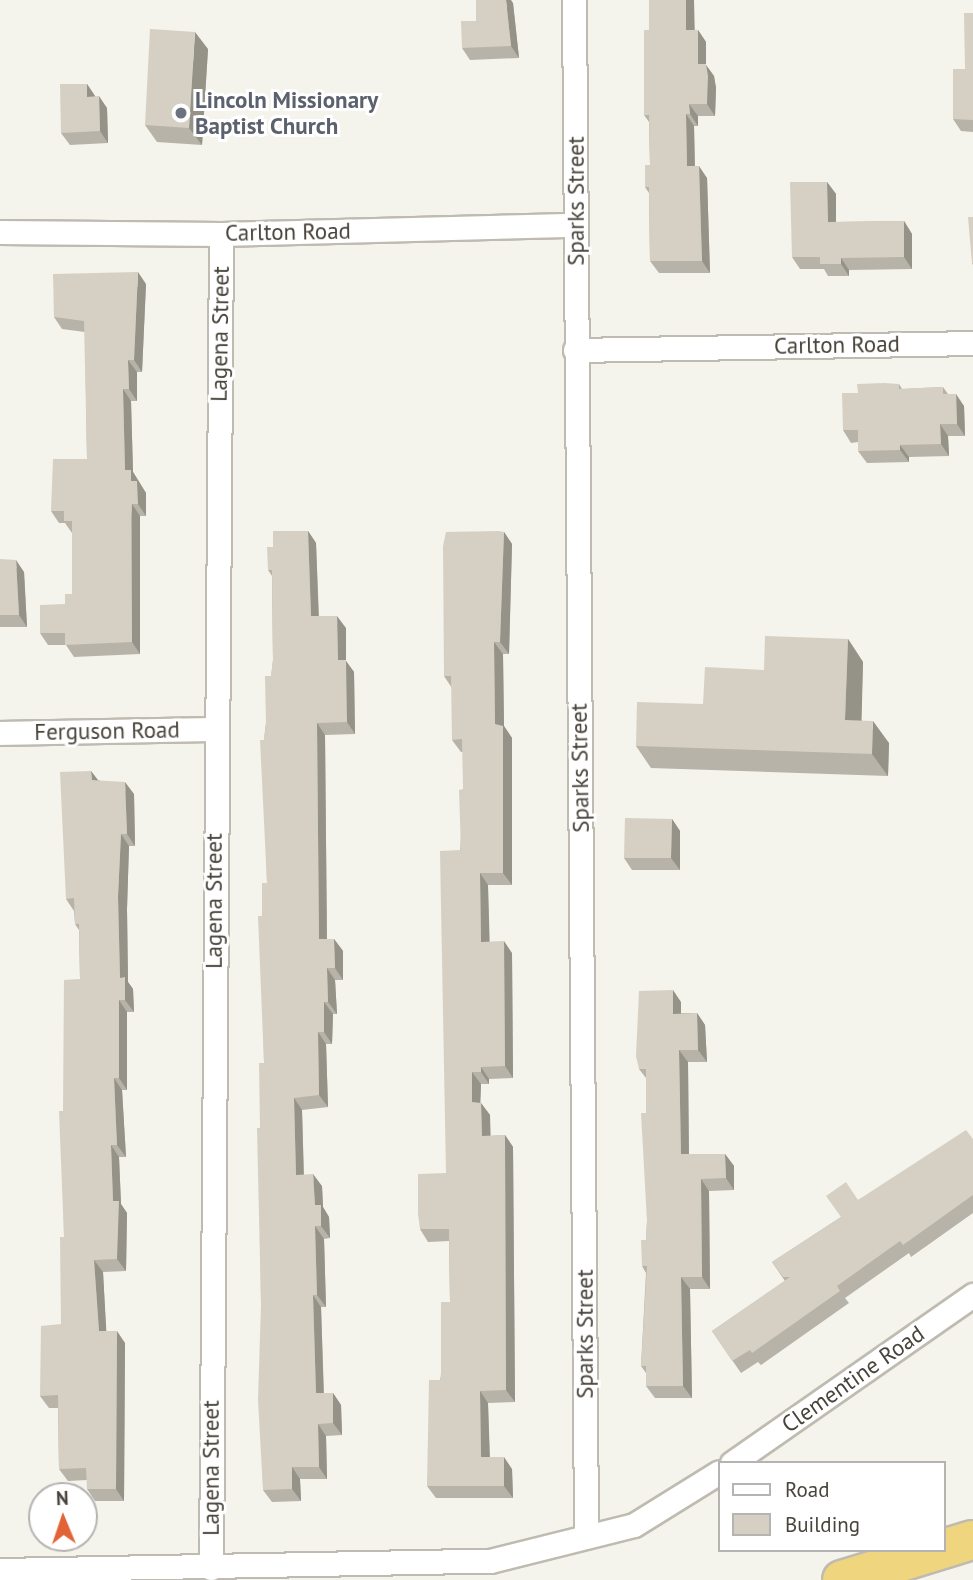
<!DOCTYPE html>
<html>
<head>
<meta charset="utf-8">
<style>
	body { margin:0 }
	#map { position:relative; width:973px; height:1580px; overflow:hidden; background:#f4f3ec; font-family:"PT Sans",sans-serif }
	div>[style] { position:absolute }
	.roads { filter:drop-shadow(2px 0 #bfbbb0) drop-shadow(-2px 0 #bfbbb0) drop-shadow(0 2px #bfbbb0) drop-shadow(0 -2px #bfbbb0) }
	.minor>* { height:23px; margin:-11.5px; padding:0 11.5px; transform-origin:11.5px; border-radius:11.5px; background:#fff }
	.motorway>* { height:38px; margin:-19px; padding:0 19px; transform-origin:19px; border-radius:19px; background:#eed57e }
	.wall>* { inset:0; background:#b7b3a8 }
	.shaded-wall>* { inset:0; background:#959288 }
	.building>* { inset:0; background:#d5d0c3 }
	.dots>* { width:19px; height:19px; translate:-50% -50%; box-sizing:border-box; border:4px solid #fff; border-radius:50% }
	span { translate:-50% -50%; white-space:nowrap; text-align:center; line-height:1.15; -webkit-text-stroke:6px #fff; paint-order:stroke }
	.worship-label { font-size:23px; color:#5b616d; font-weight:700 }
	.left { translate:0 -50%; text-align:left }
	.street-label { font-size:23px; color:#48443b }
	.legend { position:absolute; left:718px; top:1461px; width:228px; height:91px; box-sizing:border-box; background:#fff; border:2px solid #b6b4b1; margin:0; padding:9px 12px; list-style:none; font-size:21px; color:#48443b }
	.legend li { display:flex; align-items:center; gap:14px; height:35px }
	.legend b { width:35px; border:2px solid #b6b4b1 }
	.north { position:absolute; left:28px; top:1482px; width:70px; height:70px; box-sizing:border-box; background:#fff; border:2px solid #b6b4b1; border-radius:50%; rotate:358deg; font-size:19px; font-weight:700; line-height:28px; text-align:center; color:#48443b }
	.north::after { content:''; display:block; margin:auto; width:24px; height:32px; background:#e26336; clip-path:polygon(50% 0,100% 100%,50% 72%,0 100%) }
</style>
</head>
<body>
<div id="map">
	<div class="roads">
		<div class="minor">
			<i style="left:574px;top:0;width:1535px;rotate:89.55deg"></i>
			<i style="left:0;top:232px;width:221px;rotate:0.5deg"></i>
			<i style="left:221px;top:234px;width:355px;rotate:-1.5deg"></i>
			<i style="left:575px;top:350px;width:398px;rotate:-1deg"></i>
			<i style="left:0;top:733px;width:214px;rotate:-1.1deg"></i>
			<i style="left:732px;top:1463px;width:294px;rotate:-34.9deg"></i>
			<i style="left:211px;top:1568px;width:1334px;rotate:-89.57deg"></i>
			<i style="left:0;top:1570px;width:490px;rotate:-1.1deg"></i>
			<i style="left:490px;top:1561px;width:148px;rotate:-14deg"></i>
			<i style="left:634px;top:1525px;width:100px;rotate:-31.9deg"></i>
		</div>
		<div class="motorway">
			<i style="left:943px;top:1549px;width:31px;rotate:-17deg"></i>
			<i style="left:842px;top:1580px;width:102px;rotate:-17deg"></i>
		</div>
	</div>
	<div class="wall">
		<i style="clip-path:polygon(513px 3px,519px 58px,470px 60px,462px 48px)"></i>
		<i style="clip-path:polygon(973px 13px,973px 265px,972px 263px,973px 217px,973px 132px,961px 131px,953px 119px,965px 69px)"></i>
		<i style="clip-path:polygon(649px 30px,698px 30px,706px 42px,706px 65px,714px 76px,716px 88px,715px 116px,698px 116px,698px 126px,694px 126px,695px 166px,707px 178px,710px 273px,659px 273px,650px 261px,649px 193px,645px 187px,650px 165px,649px 122px,644px 115px)"></i>
		<i style="clip-path:polygon(208px 49px,202px 145px,157px 142px,145px 125px)"></i>
		<i style="clip-path:polygon(87px 84px,95px 96px,107px 108px,108px 143px,70px 145px,61px 133px)"></i>
		<i style="clip-path:polygon(827px 182px,836px 194px,836px 222px,904px 221px,912px 234px,912px 269px,849px 270px,849px 276px,828px 276px,824px 269px,800px 269px,792px 257px)"></i>
		<i style="clip-path:polygon(146px 284px,142px 372px,137px 372px,137px 401px,131px 401px,133px 472px,146px 493px,146px 516px,140px 516px,140px 654px,74px 657px,66px 645px,48px 645px,40px 633px,65px 604px,72px 594px,72px 533px,65px 523px,59px 523px,51px 511px,87px 459px,85px 332px,62px 329px,54px 317px)"></i>
		<i style="clip-path:polygon(899px 384px,902px 389px,943px 387px,948px 394px,964px 406px,965px 436px,948px 436px,949px 456px,909px 457px,909px 462px,867px 463px,858px 451px,858px 442px,851px 443px,843px 430px,858px 393px)"></i>
		<i style="clip-path:polygon(308px 531px,316px 543px,319px 616px,346px 628px,346px 661px,354px 672px,355px 734px,325px 735px,327px 939px,334px 939px,343px 951px,343px 980px,335px 980px,337px 1014px,333px 1014px,332px 1044px,326px 1044px,328px 1107px,302px 1110px,304px 1175px,322px 1186px,323px 1207px,329px 1217px,330px 1238px,324px 1239px,326px 1307px,321px 1307px,324px 1393px,333px 1393px,341px 1405px,342px 1435px,326px 1436px,327px 1479px,300px 1479px,301px 1501px,272px 1502px,263px 1490px,261px 1305px,260px 1128px,264px 1063px,262px 916px,267px 883px,264px 740px,273px 660px,272px 576px,268px 570px,273px 547px)"></i>
		<i style="clip-path:polygon(504px 532px,512px 544px,509px 654px,503px 654px,504px 726px,512px 738px,512px 885px,488px 885px,489px 942px,512px 953px,513px 1078px,489px 1079px,489px 1084px,481px 1084px,480px 1102px,490px 1115px,490px 1136px,505px 1135px,513px 1147px,515px 1402px,488px 1403px,490px 1457px,512px 1469px,513px 1498px,436px 1498px,427px 1486px,450px 1302px,449px 1241px,428px 1242px,420px 1229px,446px 1173px,463px 789px,463px 752px,461px 752px,452px 740px,452px 688px,444px 676px)"></i>
		<i style="clip-path:polygon(0 559px,24px 572px,27px 627px,0 627px)"></i>
		<i style="clip-path:polygon(848px 639px,863px 662px,861px 720px,889px 743px,888px 776px,651px 768px,636px 746px,703px 704px,764px 670px)"></i>
		<i style="clip-path:polygon(91px 771px,98px 780px,134px 794px,135px 846px,129px 846px,127px 909px,128px 982px,133px 989px,134px 1012px,127px 1012px,127px 1090px,122px 1090px,126px 1157px,119px 1157px,121px 1204px,127px 1213px,126px 1271px,103px 1272px,106px 1331px,125px 1343px,124px 1501px,95px 1501px,87px 1489px,87px 1480px,68px 1481px,59px 1469px,58px 1408px,49px 1408px,40px 1396px,61px 1324px,64px 1237px,63px 1111px,80px 979px,79px 930px,75px 924px,74px 911px,66px 899px)"></i>
		<i style="clip-path:polygon(672px 819px,680px 831px,680px 870px,632px 870px,624px 858px)"></i>
		<i style="clip-path:polygon(681px 1002px,681px 1013px,697px 1013px,705px 1025px,707px 1062px,688px 1062px,689px 1154px,725px 1154px,734px 1166px,734px 1190px,709px 1191px,710px 1289px,690px 1289px,692px 1398px,655px 1398px,646px 1386px,646px 1373px,641px 1366px,646px 1273px,642px 1266px,646px 1240px,647px 1221px,646px 1078px,639px 1069px)"></i>
		<i style="clip-path:polygon(973px 1139px,973px 1213px,911px 1257px,909px 1253px,845px 1298px,849px 1303px,761px 1365px,758px 1362px,741px 1373px,712px 1331px,785px 1281px,772px 1262px,841px 1217px,858px 1200px)"></i>
	</div>
	<div class="shaded-wall">
		<i style="clip-path:polygon(506px 0,511px 0,513px 3px,519px 58px,511px 46px)"></i>
		<i style="clip-path:polygon(686px 0,694px 0,695px 42px,686px 30px)"></i>
		<i style="clip-path:polygon(698px 30px,706px 42px,706px 65px,714px 76px,716px 88px,715px 116px,707px 104px,698px 64px)"></i>
		<i style="clip-path:polygon(195px 32px,208px 49px,202px 145px,189px 128px)"></i>
		<i style="clip-path:polygon(87px 84px,95px 96px,96px 109px,87px 97px)"></i>
		<i style="clip-path:polygon(99px 96px,107px 108px,108px 143px,100px 131px)"></i>
		<i style="clip-path:polygon(689px 104px,698px 116px,698px 126px,690px 114px)"></i>
		<i style="clip-path:polygon(686px 114px,694px 126px,695px 178px,687px 166px)"></i>
		<i style="clip-path:polygon(699px 166px,707px 178px,710px 273px,702px 261px)"></i>
		<i style="clip-path:polygon(827px 182px,836px 194px,836px 234px,828px 222px)"></i>
		<i style="clip-path:polygon(904px 221px,912px 234px,912px 269px,904px 257px)"></i>
		<i style="clip-path:polygon(841px 258px,849px 270px,849px 276px,841px 264px)"></i>
		<i style="clip-path:polygon(138px 272px,146px 284px,142px 372px,134px 360px)"></i>
		<i style="clip-path:polygon(128px 360px,137px 372px,137px 401px,129px 389px)"></i>
		<i style="clip-path:polygon(123px 389px,131px 401px,133px 472px,146px 493px,146px 516px,138px 504px,125px 470px)"></i>
		<i style="clip-path:polygon(956px 394px,964px 406px,965px 436px,957px 424px)"></i>
		<i style="clip-path:polygon(940px 424px,948px 436px,949px 456px,941px 444px)"></i>
		<i style="clip-path:polygon(900px 445px,909px 457px,909px 462px,900px 450px)"></i>
		<i style="clip-path:polygon(132px 504px,140px 516px,140px 654px,132px 642px)"></i>
		<i style="clip-path:polygon(308px 531px,316px 543px,319px 628px,311px 616px)"></i>
		<i style="clip-path:polygon(504px 532px,512px 544px,509px 654px,500px 642px)"></i>
		<i style="clip-path:polygon(16px 560px,24px 572px,27px 627px,19px 615px)"></i>
		<i style="clip-path:polygon(337px 616px,346px 628px,346px 661px,354px 672px,355px 734px,347px 722px,338px 660px)"></i>
		<i style="clip-path:polygon(848px 639px,863px 662px,861px 742px,845px 720px)"></i>
		<i style="clip-path:polygon(494px 642px,503px 654px,504px 726px,512px 738px,512px 885px,503px 873px,495px 724px)"></i>
		<i style="clip-path:polygon(873px 721px,889px 743px,888px 776px,872px 754px)"></i>
		<i style="clip-path:polygon(317px 723px,325px 735px,327px 951px,319px 939px)"></i>
		<i style="clip-path:polygon(91px 771px,100px 783px,92px 780px)"></i>
		<i style="clip-path:polygon(125px 782px,134px 794px,135px 846px,127px 834px)"></i>
		<i style="clip-path:polygon(672px 819px,680px 831px,680px 870px,671px 858px)"></i>
		<i style="clip-path:polygon(121px 834px,129px 846px,127px 909px,128px 982px,133px 989px,134px 1012px,125px 1000px,120px 978px,118px 897px)"></i>
		<i style="clip-path:polygon(480px 873px,488px 885px,490px 954px,481px 942px)"></i>
		<i style="clip-path:polygon(334px 939px,343px 951px,343px 980px,335px 968px)"></i>
		<i style="clip-path:polygon(504px 941px,512px 953px,513px 1078px,505px 1066px)"></i>
		<i style="clip-path:polygon(327px 968px,335px 980px,337px 1014px,328px 1002px)"></i>
		<i style="clip-path:polygon(673px 990px,681px 1002px,681px 1026px,673px 1014px)"></i>
		<i style="clip-path:polygon(119px 1000px,127px 1012px,127px 1090px,119px 1078px)"></i>
		<i style="clip-path:polygon(324px 1002px,333px 1014px,332px 1044px,324px 1032px)"></i>
		<i style="clip-path:polygon(697px 1013px,705px 1025px,707px 1062px,698px 1050px)"></i>
		<i style="clip-path:polygon(318px 1032px,326px 1044px,328px 1107px,319px 1095px)"></i>
		<i style="clip-path:polygon(679px 1050px,688px 1062px,689px 1166px,681px 1154px)"></i>
		<i style="clip-path:polygon(481px 1067px,489px 1079px,489px 1084px,481px 1072px)"></i>
		<i style="clip-path:polygon(472px 1072px,481px 1084px,480px 1114px,472px 1102px)"></i>
		<i style="clip-path:polygon(114px 1078px,122px 1090px,126px 1157px,117px 1145px)"></i>
		<i style="clip-path:polygon(294px 1098px,302px 1110px,304px 1187px,296px 1175px)"></i>
		<i style="clip-path:polygon(481px 1103px,490px 1115px,491px 1148px,482px 1136px)"></i>
		<i style="clip-path:polygon(505px 1135px,513px 1147px,515px 1402px,506px 1390px)"></i>
		<i style="clip-path:polygon(111px 1145px,119px 1157px,121px 1204px,127px 1213px,126px 1271px,117px 1259px,113px 1201px)"></i>
		<i style="clip-path:polygon(725px 1154px,734px 1166px,734px 1190px,726px 1178px)"></i>
		<i style="clip-path:polygon(313px 1174px,322px 1186px,323px 1207px,329px 1217px,330px 1238px,321px 1226px,315px 1205px)"></i>
		<i style="clip-path:polygon(701px 1179px,709px 1191px,710px 1289px,702px 1277px)"></i>
		<i style="clip-path:polygon(315px 1226px,324px 1239px,326px 1307px,317px 1295px)"></i>
		<i style="clip-path:polygon(94px 1260px,103px 1272px,107px 1343px,99px 1331px)"></i>
		<i style="clip-path:polygon(681px 1277px,690px 1289px,692px 1398px,683px 1386px)"></i>
		<i style="clip-path:polygon(313px 1295px,321px 1307px,324px 1405px,316px 1393px)"></i>
		<i style="clip-path:polygon(117px 1331px,125px 1343px,124px 1501px,116px 1489px)"></i>
		<i style="clip-path:polygon(480px 1391px,488px 1403px,490px 1469px,481px 1457px)"></i>
		<i style="clip-path:polygon(333px 1393px,341px 1405px,342px 1435px,333px 1423px)"></i>
		<i style="clip-path:polygon(318px 1424px,326px 1436px,327px 1479px,319px 1467px)"></i>
		<i style="clip-path:polygon(504px 1457px,512px 1469px,513px 1498px,504px 1486px)"></i>
		<i style="clip-path:polygon(292px 1467px,300px 1479px,301px 1501px,292px 1489px)"></i>
	</div>
	<div class="building">
		<i style="clip-path:polygon(476px 0,506px 0,511px 46px,462px 48px,461px 21px,476px 21px)"></i>
		<i style="clip-path:polygon(649px 0,686px 0,686px 30px,698px 30px,698px 64px,706px 64px,708px 76px,707px 104px,689px 104px,690px 114px,686px 114px,687px 166px,699px 166px,702px 261px,650px 261px,649px 187px,645px 187px,645px 165px,650px 165px,649px 115px,644px 115px,644px 30px,649px 30px)"></i>
		<i style="clip-path:polygon(964px 13px,973px 13px,973px 263px,972px 263px,968px 217px,973px 217px,973px 120px,953px 119px,953px 69px,965px 69px)"></i>
		<i style="clip-path:polygon(150px 29px,195px 32px,189px 128px,145px 125px)"></i>
		<i style="clip-path:polygon(60px 84px,87px 84px,87px 97px,99px 96px,100px 131px,61px 133px)"></i>
		<i style="clip-path:polygon(790px 182px,827px 182px,828px 222px,904px 221px,904px 257px,841px 258px,841px 264px,820px 264px,820px 257px,792px 257px)"></i>
		<i style="clip-path:polygon(138px 272px,134px 360px,128px 360px,129px 389px,123px 389px,125px 470px,131px 470px,131px 481px,137px 481px,138px 504px,132px 504px,131px 518px,132px 642px,65px 645px,65px 633px,40px 633px,40px 605px,65px 604px,65px 594px,72px 594px,72px 521px,64px 521px,64px 511px,51px 511px,53px 459px,87px 459px,84px 321px,54px 317px,53px 274px)"></i>
		<i style="clip-path:polygon(884px 383px,899px 384px,899px 389px,943px 387px,943px 394px,956px 394px,957px 424px,940px 424px,941px 444px,900px 445px,900px 450px,858px 451px,858px 430px,843px 430px,842px 393px,858px 393px,857px 384px)"></i>
		<i style="clip-path:polygon(273px 531px,308px 531px,311px 616px,337px 616px,338px 660px,346px 660px,347px 722px,317px 723px,319px 939px,334px 939px,335px 968px,327px 968px,328px 1002px,324px 1002px,324px 1032px,318px 1032px,319px 1095px,294px 1098px,296px 1175px,313px 1174px,315px 1205px,321px 1205px,321px 1226px,315px 1226px,317px 1295px,313px 1295px,316px 1393px,333px 1393px,333px 1423px,318px 1424px,319px 1467px,292px 1467px,292px 1489px,263px 1490px,258px 1400px,261px 1305px,257px 1128px,260px 1128px,259px 1063px,264px 1063px,258px 916px,262px 916px,262px 883px,267px 883px,260px 740px,264px 740px,266px 724px,265px 676px,271px 676px,273px 660px,272px 570px,268px 570px,267px 547px,273px 547px)"></i>
		<i style="clip-path:polygon(498px 531px,504px 532px,500px 642px,494px 642px,495px 724px,503px 726px,503px 873px,480px 873px,481px 942px,504px 941px,505px 1066px,481px 1067px,481px 1072px,472px 1072px,472px 1102px,481px 1103px,482px 1136px,505px 1135px,506px 1390px,480px 1391px,481px 1457px,504px 1457px,504px 1486px,427px 1486px,429px 1380px,441px 1380px,441px 1302px,450px 1302px,449px 1229px,420px 1229px,418px 1214px,418px 1174px,446px 1173px,440px 851px,461px 850px,459px 790px,463px 789px,462px 739px,452px 740px,451px 676px,444px 676px,443px 546px,446px 532px)"></i>
		<i style="clip-path:polygon(0 559px,16px 560px,19px 615px,0 615px)"></i>
		<i style="clip-path:polygon(765px 636px,848px 639px,845px 720px,873px 721px,872px 754px,636px 746px,637px 702px,703px 704px,705px 667px,764px 670px)"></i>
		<i style="clip-path:polygon(91px 771px,92px 780px,125px 782px,127px 834px,121px 834px,118px 897px,120px 978px,125px 977px,125px 1000px,119px 1000px,119px 1078px,114px 1078px,117px 1145px,111px 1145px,113px 1201px,119px 1201px,117px 1259px,94px 1260px,99px 1331px,117px 1331px,116px 1489px,87px 1489px,86px 1468px,59px 1469px,58px 1395px,40px 1396px,41px 1326px,61px 1324px,60px 1237px,64px 1237px,59px 1111px,63px 1111px,64px 980px,80px 979px,79px 924px,75px 924px,74px 898px,66px 899px,60px 772px)"></i>
		<i style="clip-path:polygon(625px 818px,672px 819px,671px 858px,624px 858px)"></i>
		<i style="clip-path:polygon(673px 990px,673px 1014px,697px 1013px,698px 1050px,679px 1050px,681px 1154px,725px 1154px,726px 1178px,701px 1179px,702px 1277px,681px 1277px,683px 1386px,646px 1386px,646px 1366px,641px 1366px,647px 1266px,642px 1266px,641px 1240px,646px 1240px,647px 1221px,641px 1113px,646px 1113px,646px 1069px,639px 1069px,636px 1056px,639px 991px)"></i>
		<i style="clip-path:polygon(966px 1130px,973px 1139px,973px 1195px,903px 1245px,900px 1241px,837px 1286px,840px 1291px,752px 1353px,750px 1350px,732px 1361px,712px 1331px,790px 1277px,783px 1277px,772px 1262px,841px 1217px,826px 1196px,846px 1182px,858px 1200px)"></i>
	</div>
	<div class="dots">
		<i style="left:181px;top:113px;background:#6b7280"></i>
	</div>
	<div class="worship-label">
		<span class="left" style="left:195px;top:113px">Lincoln Missionary<br>Baptist Church</span>
	</div>
	<div class="street-label">
		<span style="left:576px;top:201px;rotate:-90deg">Sparks Street</span>
		<span style="left:288px;top:232px;rotate:-1deg">Carlton Road</span>
		<span style="left:220px;top:334px;rotate:-89deg">Lagena Street</span>
		<span style="left:837px;top:345px;rotate:-1deg">Carlton Road</span>
		<span style="left:107px;top:731px;rotate:-1deg">Ferguson Road</span>
		<span style="left:580px;top:768px;rotate:-91deg">Sparks Street</span>
		<span style="left:214px;top:901px;rotate:-90deg">Lagena Street</span>
		<span style="left:585px;top:1334px;rotate:-90deg">Sparks Street</span>
		<span style="left:853px;top:1379px;rotate:-35deg">Clementine Road</span>
		<span style="left:211px;top:1468px;rotate:-90deg">Lagena Street</span>
	</div>
	<ul class="legend">
	<li><b style="height:9px;background:#fff"></b>Road</li>
	<li><b style="height:19px;background:#d5d0c3"></b>Building</li>
	</ul>
	<div class="north">N</div>
</div>
</body>
</html>
